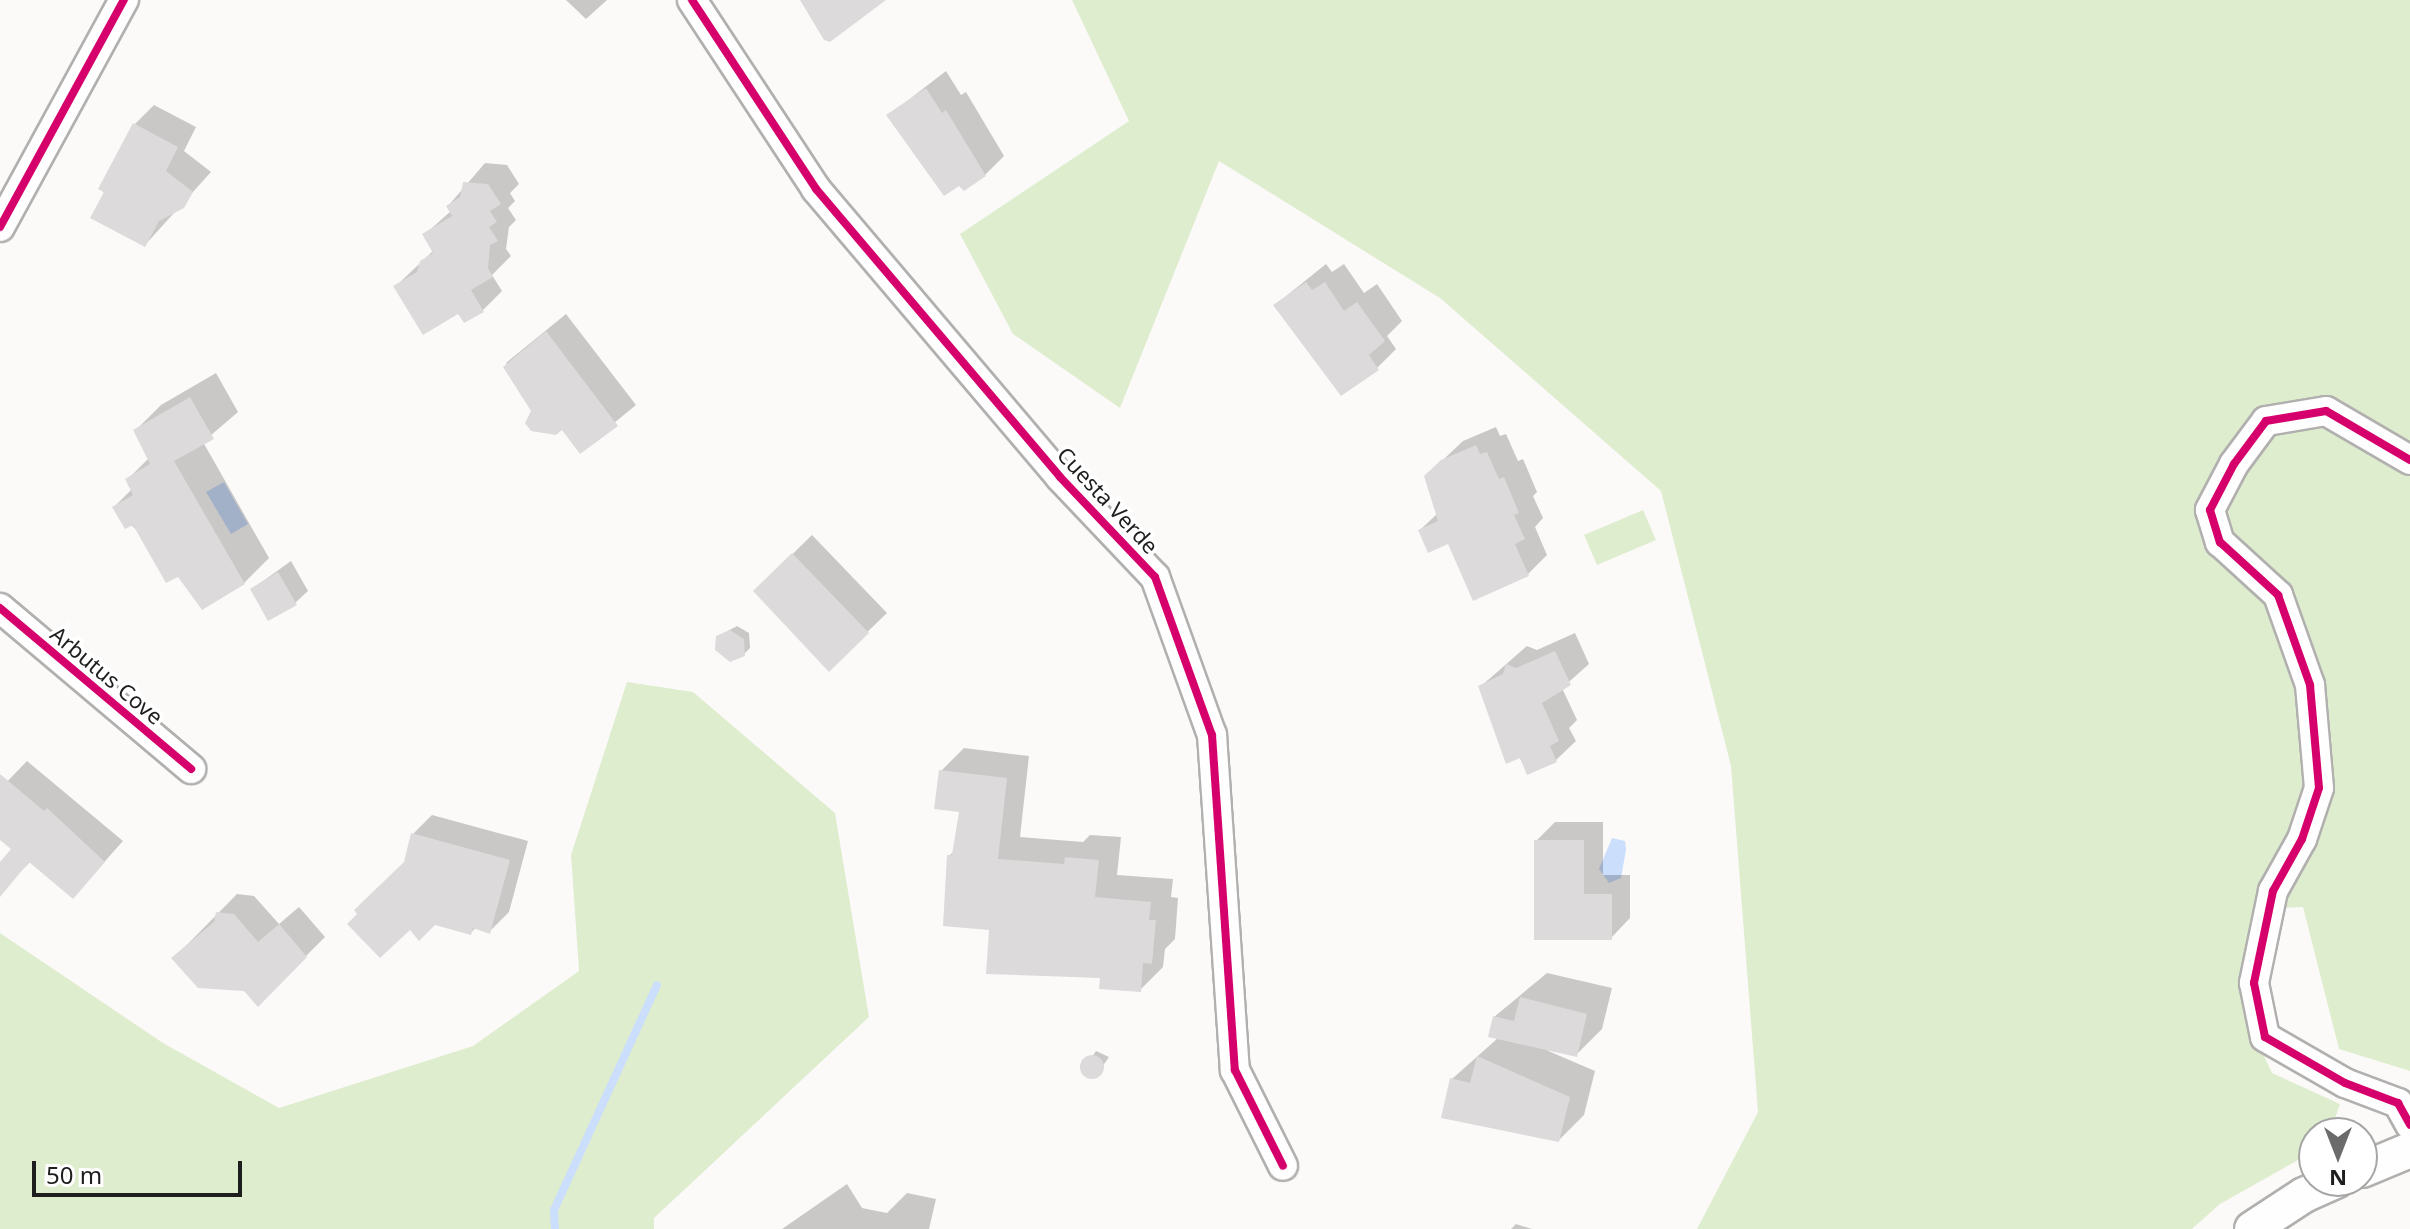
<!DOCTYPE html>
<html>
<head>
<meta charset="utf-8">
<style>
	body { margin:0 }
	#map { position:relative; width:2410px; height:1229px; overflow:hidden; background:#fcfaf9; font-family:"Noto Sans",sans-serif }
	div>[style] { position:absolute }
	.green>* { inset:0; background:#dfedcf }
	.water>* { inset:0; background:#cbdefb }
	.shadow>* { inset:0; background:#0003 }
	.stream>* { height:8px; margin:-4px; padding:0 4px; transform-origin:4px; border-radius:4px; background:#cbdefb }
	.building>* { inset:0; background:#dcdada }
	.round { border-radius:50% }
	.roads { filter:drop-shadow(2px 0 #b1b0af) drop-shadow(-2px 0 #b1b0af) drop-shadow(0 2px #b1b0af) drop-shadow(0 -2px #b1b0af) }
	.minor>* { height:28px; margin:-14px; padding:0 14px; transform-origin:14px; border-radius:14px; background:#fffefe }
	.tertiary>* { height:34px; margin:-17px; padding:0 17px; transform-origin:17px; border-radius:17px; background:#fffefe }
	.cycleway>* { height:8px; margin:-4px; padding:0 4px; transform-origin:4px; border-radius:4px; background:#d6006c }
	span { translate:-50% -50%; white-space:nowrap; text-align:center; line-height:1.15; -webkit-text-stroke:7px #fff; paint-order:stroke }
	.street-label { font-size:22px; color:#1f1e1e }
	.north { position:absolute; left:2298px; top:1117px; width:80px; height:80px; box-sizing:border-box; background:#fff; border:2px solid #a5a5a5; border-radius:50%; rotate:180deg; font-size:22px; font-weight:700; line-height:32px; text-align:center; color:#1f1e1e }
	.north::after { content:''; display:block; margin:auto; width:28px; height:36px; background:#6c6b6b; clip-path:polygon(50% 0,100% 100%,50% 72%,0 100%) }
	.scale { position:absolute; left:32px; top:1161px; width:210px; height:36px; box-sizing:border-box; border:4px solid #1f1e1e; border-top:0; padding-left:10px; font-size:24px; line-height:28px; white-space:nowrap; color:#1f1e1e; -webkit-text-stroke:6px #fff; paint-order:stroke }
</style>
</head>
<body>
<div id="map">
	<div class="green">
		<i style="clip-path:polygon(1072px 0,2410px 0,2410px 1071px,2339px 1049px,2303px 907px,2261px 909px,2250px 1025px,2272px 1073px,2340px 1104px,2330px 1133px,2314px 1133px,2314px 1151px,2220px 1204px,2192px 1229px,1697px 1229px,1758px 1112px,1731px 766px,1661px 491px,1440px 298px,1219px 161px,1120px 408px,1013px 334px,960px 234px,1129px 121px)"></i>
		<i style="clip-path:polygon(1643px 510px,1656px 540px,1597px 565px,1584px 535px)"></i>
		<i style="clip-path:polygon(627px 682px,693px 692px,835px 813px,869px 1017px,654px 1218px,654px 1229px,0 1229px,0 933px,163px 1043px,279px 1108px,473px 1046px,579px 971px,571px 855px)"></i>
	</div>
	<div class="water">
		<i style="clip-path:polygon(224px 482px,248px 524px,231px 534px,206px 492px)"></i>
		<i style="clip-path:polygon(1612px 838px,1625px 841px,1626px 850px,1621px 878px,1609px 883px,1599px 869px)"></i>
	</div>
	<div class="shadow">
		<i style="clip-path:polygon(566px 0,607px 0,586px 19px)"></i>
		<i style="clip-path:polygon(946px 71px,961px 95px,966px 92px,1004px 156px,985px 175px,889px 115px)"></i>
		<i style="clip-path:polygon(154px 105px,196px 127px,184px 151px,211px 172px,145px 245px,100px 188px,135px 124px)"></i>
		<i style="clip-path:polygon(485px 163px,507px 165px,519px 184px,510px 193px,515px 201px,508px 208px,516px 220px,509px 227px,506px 249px,511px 256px,492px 275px,502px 291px,483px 310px,459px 311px,396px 286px,434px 250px,424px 235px,451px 211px,448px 206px)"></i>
		<i style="clip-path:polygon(1326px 264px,1332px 272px,1344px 264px,1364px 293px,1377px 284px,1402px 321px,1387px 336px,1396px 349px,1377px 368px,1275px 305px)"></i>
		<i style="clip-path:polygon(566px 314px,636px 405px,580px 451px,562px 428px,533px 411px,506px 363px)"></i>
		<i style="clip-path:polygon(216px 373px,238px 412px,203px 442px,269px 558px,244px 583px,179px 574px,114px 507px,132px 489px,127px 480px,149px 458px,136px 430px,161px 405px)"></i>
		<i style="clip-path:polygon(1496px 427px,1500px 436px,1506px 434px,1518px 461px,1523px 459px,1537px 492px,1533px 496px,1543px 518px,1535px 527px,1547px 555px,1528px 574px,1420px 530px,1438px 513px,1426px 476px,1463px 441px)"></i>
		<i style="clip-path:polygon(812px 535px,887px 613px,829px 669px,755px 591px)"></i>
		<i style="clip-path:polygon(291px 561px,308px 591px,295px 603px,252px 589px)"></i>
		<i style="clip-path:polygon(737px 626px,749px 633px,750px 648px,744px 654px,718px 636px)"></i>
		<i style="clip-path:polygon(1575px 633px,1589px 664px,1562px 688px,1577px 720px,1569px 728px,1576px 741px,1556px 760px,1528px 773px,1480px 687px,1527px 646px,1537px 650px)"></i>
		<i style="clip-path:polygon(964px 748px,1029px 756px,1020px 837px,1083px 842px,1090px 835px,1121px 837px,1117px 875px,1173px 879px,1171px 897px,1178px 898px,1175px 939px,1165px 949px,1163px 967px,1140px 990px,991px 928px,949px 856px,955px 850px,962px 811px,941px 771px)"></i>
		<i style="clip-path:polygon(27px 761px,123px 841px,73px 897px,31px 861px,9px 883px,0 875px,0 865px,14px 849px,0 837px,0 789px)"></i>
		<i style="clip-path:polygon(432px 815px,528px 841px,509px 912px,490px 931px,476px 927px,471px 933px,406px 862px,413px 834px)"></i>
		<i style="clip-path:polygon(1555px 822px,1603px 822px,1603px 875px,1630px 875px,1630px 918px,1611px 938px,1536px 841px)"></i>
		<i style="clip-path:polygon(237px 894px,254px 896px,279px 924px,299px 907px,325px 937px,258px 1004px,245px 989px,174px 958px)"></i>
		<i style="clip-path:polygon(1547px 973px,1612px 988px,1602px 1029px,1576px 1055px,1546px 1050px,1595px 1071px,1584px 1115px,1559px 1140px,1443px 1117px,1452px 1079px,1498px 1038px,1494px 1017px)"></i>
		<i style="clip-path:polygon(1096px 1051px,1109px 1057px,1095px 1077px,1083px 1070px)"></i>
		<i style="clip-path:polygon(847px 1184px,862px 1208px,887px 1213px,907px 1193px,936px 1199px,929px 1229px,782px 1229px)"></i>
		<i style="clip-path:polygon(1516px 1224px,1532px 1229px,1511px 1229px)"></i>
	</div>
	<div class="stream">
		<i style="left:555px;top:1229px;width:19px;rotate:-93deg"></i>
		<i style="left:554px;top:1210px;width:247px;rotate:-65.4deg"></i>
	</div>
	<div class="building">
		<i style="clip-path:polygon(800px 0,886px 0,830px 42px,824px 40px)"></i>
		<i style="clip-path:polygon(926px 88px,942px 113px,946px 110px,986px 176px,964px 191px,959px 186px,944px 196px,886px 115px)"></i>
		<i style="clip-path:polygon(133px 123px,178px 147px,166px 171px,193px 192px,184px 208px,159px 221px,145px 247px,90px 218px,104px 192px,98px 189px)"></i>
		<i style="clip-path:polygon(463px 182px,488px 184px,501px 204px,490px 211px,497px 222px,489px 227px,498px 241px,490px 245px,488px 268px,493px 277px,471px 290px,484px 312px,464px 323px,458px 314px,423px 335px,393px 286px,417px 272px,420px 261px,433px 253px,422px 234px,452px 216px,446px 206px,460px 197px)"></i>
		<i style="clip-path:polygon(1306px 282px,1312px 290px,1325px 282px,1344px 311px,1357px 302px,1385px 341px,1369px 355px,1379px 370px,1341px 396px,1273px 305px)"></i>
		<i style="clip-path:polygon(546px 331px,618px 426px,580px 454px,562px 430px,556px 435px,531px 431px,525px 423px,531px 411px,503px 367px)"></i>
		<i style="clip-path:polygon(190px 397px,214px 439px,174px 461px,245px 584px,202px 610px,178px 577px,166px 583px,133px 525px,125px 529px,112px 507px,133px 495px,125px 479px,150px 464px,133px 430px)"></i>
		<i style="clip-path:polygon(1476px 445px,1480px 454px,1487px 452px,1499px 479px,1504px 477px,1519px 513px,1514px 515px,1525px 539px,1515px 544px,1529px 576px,1473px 601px,1448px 544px,1428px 553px,1418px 530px,1438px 521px,1424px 476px,1441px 460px)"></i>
		<i style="clip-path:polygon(792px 553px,869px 633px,829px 672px,753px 591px)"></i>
		<i style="clip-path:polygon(278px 572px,297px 605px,268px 621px,250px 589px)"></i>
		<i style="clip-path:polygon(730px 630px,744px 639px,745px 656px,730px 662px,715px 650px,716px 636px)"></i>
		<i style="clip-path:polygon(1555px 651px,1571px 685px,1542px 703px,1559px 741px,1550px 746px,1557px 762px,1527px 775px,1520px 758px,1506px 764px,1478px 686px,1503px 674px,1506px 664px,1516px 668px)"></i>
		<i style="clip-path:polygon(939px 770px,1007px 778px,998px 859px,1064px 864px,1065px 857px,1099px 860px,1095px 897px,1151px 902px,1149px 920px,1156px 920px,1152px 964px,1143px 963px,1141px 992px,1099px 989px,1100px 978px,986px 974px,989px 930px,943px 926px,947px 855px,952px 855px,959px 812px,934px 809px)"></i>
		<i style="clip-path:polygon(0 774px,44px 811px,47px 808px,105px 862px,73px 899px,29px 862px,0 897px,0 862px,11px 849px,0 840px)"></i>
		<i style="clip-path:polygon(411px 833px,510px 860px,490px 934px,473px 928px,471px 935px,435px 925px,419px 941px,410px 930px,380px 958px,347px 924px,357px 914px,354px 910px,404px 862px)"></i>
		<i style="clip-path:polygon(1534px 840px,1584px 840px,1584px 894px,1612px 894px,1612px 940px,1534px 940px)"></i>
		<i style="clip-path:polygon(216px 912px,234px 914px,258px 942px,279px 924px,307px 957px,258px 1007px,244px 991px,198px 988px,171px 958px,214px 922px)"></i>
		<i style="clip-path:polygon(1520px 997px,1587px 1014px,1577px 1057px,1488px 1037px,1493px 1016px,1514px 1021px)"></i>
		<i class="round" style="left:1080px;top:1055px;width:24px;height:24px"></i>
		<i style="clip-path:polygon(1477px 1056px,1570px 1097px,1559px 1142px,1441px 1118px,1450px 1078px,1470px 1083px)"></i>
	</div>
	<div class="roads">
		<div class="minor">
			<i style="left:692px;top:0;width:226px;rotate:56.7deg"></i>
			<i style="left:816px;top:189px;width:377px;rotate:49.7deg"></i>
			<i style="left:1060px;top:477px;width:138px;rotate:46.5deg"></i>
			<i style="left:1155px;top:577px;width:168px;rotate:70.2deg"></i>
			<i style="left:1212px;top:735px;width:336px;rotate:86.1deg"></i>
			<i style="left:1235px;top:1070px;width:107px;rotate:63.4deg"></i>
			<i style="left:0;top:227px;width:259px;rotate:-61.4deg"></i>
			<i style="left:2410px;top:460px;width:97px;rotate:-149.7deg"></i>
			<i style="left:2326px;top:411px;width:61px;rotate:170.5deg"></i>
			<i style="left:2266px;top:421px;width:54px;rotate:126.7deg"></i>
			<i style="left:2234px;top:464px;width:52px;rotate:117.6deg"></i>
			<i style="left:2210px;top:510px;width:34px;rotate:73deg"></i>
			<i style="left:2220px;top:542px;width:79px;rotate:42.4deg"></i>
			<i style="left:2278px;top:595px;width:96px;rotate:70.4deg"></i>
			<i style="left:2310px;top:685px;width:103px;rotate:85deg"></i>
			<i style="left:2319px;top:788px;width:54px;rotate:108.4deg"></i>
			<i style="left:2302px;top:839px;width:60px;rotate:119.1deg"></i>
			<i style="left:2273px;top:891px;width:94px;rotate:101.7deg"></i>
			<i style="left:2254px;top:983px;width:55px;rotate:78.5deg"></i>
			<i style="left:2265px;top:1037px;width:92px;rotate:29.9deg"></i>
			<i style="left:2345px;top:1083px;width:57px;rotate:20.7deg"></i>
			<i style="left:2398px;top:1103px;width:25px;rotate:61deg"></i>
			<i style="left:0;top:608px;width:250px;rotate:40.1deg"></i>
		</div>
		<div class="tertiary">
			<i style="left:2362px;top:1170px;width:52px;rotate:-22.6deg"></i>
			<i style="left:2252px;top:1229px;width:62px;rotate:-33.2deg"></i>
			<i style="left:2304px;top:1195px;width:35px;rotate:-24deg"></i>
		</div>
	</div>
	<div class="cycleway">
		<i style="left:692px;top:0;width:226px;rotate:56.7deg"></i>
		<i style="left:816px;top:189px;width:377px;rotate:49.7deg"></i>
		<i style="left:1060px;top:477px;width:138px;rotate:46.5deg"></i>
		<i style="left:1155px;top:577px;width:168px;rotate:70.2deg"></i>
		<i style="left:1212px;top:735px;width:336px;rotate:86.1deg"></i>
		<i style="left:1235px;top:1070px;width:107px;rotate:63.4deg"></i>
		<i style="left:0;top:227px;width:259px;rotate:-61.4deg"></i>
		<i style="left:2410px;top:460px;width:97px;rotate:-149.7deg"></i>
		<i style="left:2326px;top:411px;width:61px;rotate:170.5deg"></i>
		<i style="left:2266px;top:421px;width:54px;rotate:126.7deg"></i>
		<i style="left:2234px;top:464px;width:52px;rotate:117.6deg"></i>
		<i style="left:2210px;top:510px;width:34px;rotate:73deg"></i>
		<i style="left:2220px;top:542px;width:79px;rotate:42.4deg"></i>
		<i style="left:2278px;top:595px;width:96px;rotate:70.4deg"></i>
		<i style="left:2310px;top:685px;width:103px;rotate:85deg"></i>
		<i style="left:2319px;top:788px;width:54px;rotate:108.4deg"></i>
		<i style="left:2302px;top:839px;width:60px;rotate:119.1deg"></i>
		<i style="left:2273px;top:891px;width:94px;rotate:101.7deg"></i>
		<i style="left:2254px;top:983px;width:55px;rotate:78.5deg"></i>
		<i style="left:2265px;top:1037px;width:92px;rotate:29.9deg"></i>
		<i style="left:2345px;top:1083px;width:57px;rotate:20.7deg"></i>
		<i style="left:2398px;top:1103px;width:25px;rotate:61deg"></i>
		<i style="left:0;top:608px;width:250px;rotate:40.1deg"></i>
	</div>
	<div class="street-label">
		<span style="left:1108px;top:500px;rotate:47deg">Cuesta Verde</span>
		<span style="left:107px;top:675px;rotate:40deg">Arbutus Cove</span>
	</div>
	<div class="north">N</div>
	<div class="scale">50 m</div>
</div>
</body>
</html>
